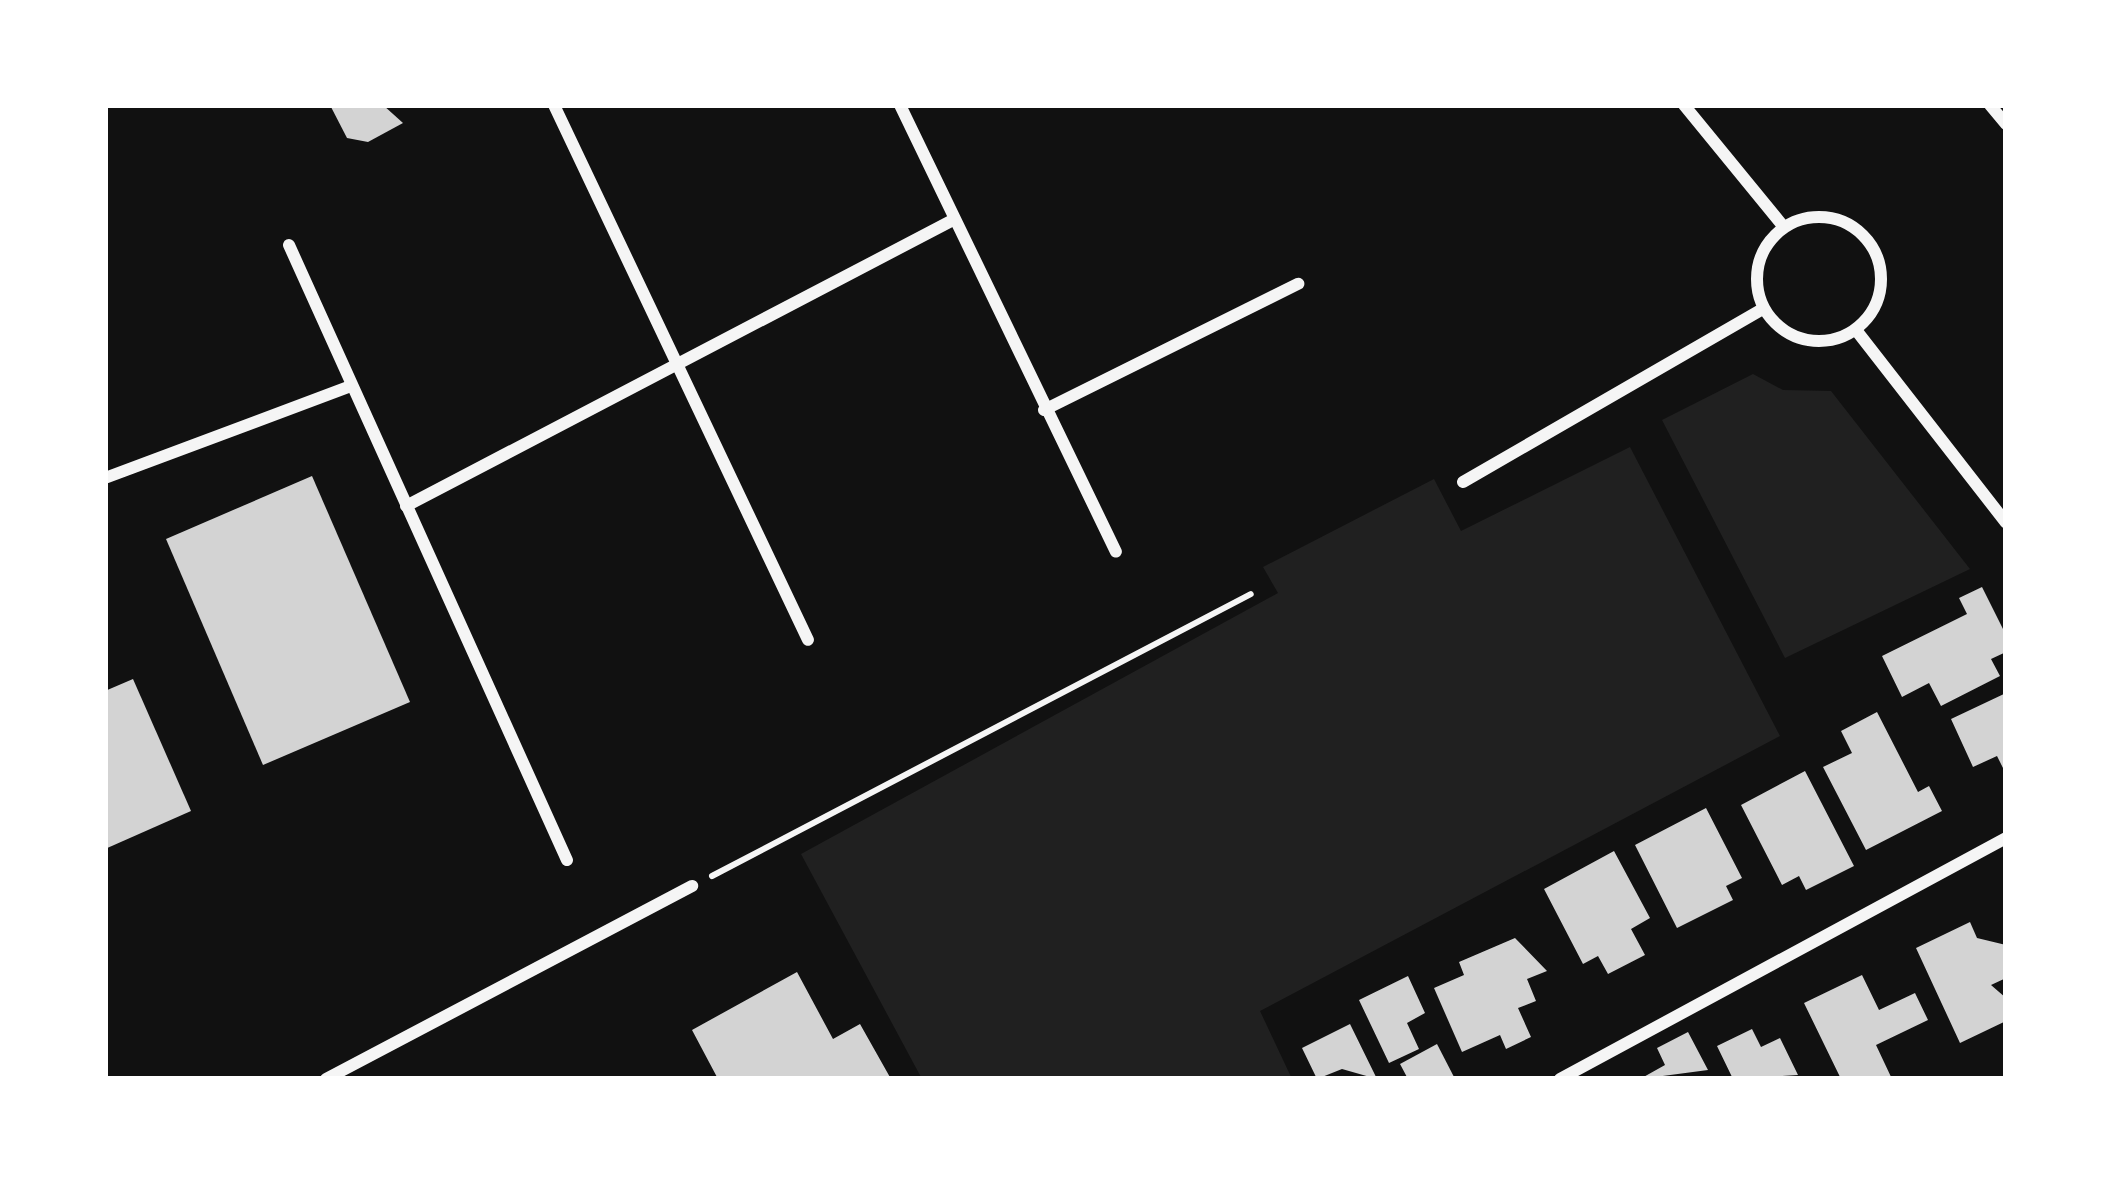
<!DOCTYPE html>
<html>
<head>
<meta charset="utf-8">
<style>
	body { margin:0 }
	#map { position:relative; width:2111px; height:1184px; overflow:hidden; background:#111; font-family:"Open Sans",sans-serif }
	div>[style] { position:absolute }
	.green>* { inset:0; background:#202020 }
	.building>* { inset:0; background:#d3d3d3 }
	.path>* { height:6px; margin:-3px; padding:0 3px; transform-origin:3px; border-radius:3px; background:#f5f5f5 }
	.minor>* { height:12px; margin:-6px; padding:0 6px; transform-origin:6px; border-radius:6px; background:#f5f5f5 }
	.minor>.ring { margin:-6px; padding:0; box-sizing:content-box; background:none; border:12px solid #f5f5f5; border-radius:50% }
	span { translate:-50% -50%; white-space:nowrap; text-align:center; line-height:1.15; -webkit-text-stroke:12px #fff; paint-order:stroke }
	.frame { position:absolute; inset:0; border:108px solid #fff; pointer-events:none }
</style>
</head>
<body>
<div id="map">
	<div class="green">
		<i style="clip-path:polygon(1753px 374px,1783px 390px,1831px 391px,1970px 569px,1785px 658px,1662px 420px)"></i>
		<i style="clip-path:polygon(1630px 447px,1780px 736px,1260px 1011px,1292px 1079px,922px 1079px,801px 854px,1278px 593px,1263px 567px,1434px 479px,1461px 531px)"></i>
	</div>
	<div class="building">
		<i style="clip-path:polygon(330px 105px,383px 105px,403px 123px,368px 142px,347px 138px)"></i>
		<i style="clip-path:polygon(312px 476px,410px 702px,263px 765px,166px 539px)"></i>
		<i style="clip-path:polygon(1982px 587px,2006px 635px,2006px 652px,1991px 659px,2000px 676px,1941px 706px,1929px 683px,1902px 697px,1882px 656px,1967px 614px,1959px 598px)"></i>
		<i style="clip-path:polygon(133px 679px,191px 811px,105px 849px,105px 691px)"></i>
		<i style="clip-path:polygon(2006px 693px,2006px 774px,1997px 756px,1973px 767px,1951px 719px)"></i>
		<i style="clip-path:polygon(1877px 712px,1918px 792px,1929px 786px,1942px 811px,1866px 850px,1823px 767px,1852px 753px,1841px 731px)"></i>
		<i style="clip-path:polygon(1805px 771px,1854px 866px,1806px 890px,1799px 876px,1782px 885px,1741px 805px)"></i>
		<i style="clip-path:polygon(1706px 808px,1742px 878px,1726px 886px,1733px 900px,1677px 928px,1635px 845px)"></i>
		<i style="clip-path:polygon(1614px 851px,1650px 918px,1631px 929px,1645px 955px,1608px 974px,1598px 956px,1583px 964px,1544px 889px)"></i>
		<i style="clip-path:polygon(1970px 922px,1977px 938px,2006px 945px,2006px 978px,1991px 985px,2006px 998px,2006px 1021px,1960px 1043px,1916px 948px)"></i>
		<i style="clip-path:polygon(1515px 938px,1547px 971px,1527px 979px,1536px 1001px,1518px 1008px,1531px 1037px,1506px 1049px,1500px 1035px,1462px 1052px,1434px 988px,1464px 975px,1459px 962px)"></i>
		<i style="clip-path:polygon(797px 972px,833px 1039px,860px 1024px,891px 1079px,718px 1079px,692px 1030px)"></i>
		<i style="clip-path:polygon(1862px 975px,1879px 1010px,1915px 993px,1928px 1020px,1876px 1045px,1892px 1079px,1841px 1079px,1804px 1003px)"></i>
		<i style="clip-path:polygon(1408px 976px,1425px 1013px,1407px 1023px,1419px 1049px,1389px 1063px,1359px 1000px)"></i>
		<i style="clip-path:polygon(1350px 1024px,1377px 1079px,1342px 1069px,1317px 1079px,1302px 1048px)"></i>
		<i style="clip-path:polygon(1752px 1029px,1761px 1047px,1780px 1038px,1798px 1075px,1733px 1079px,1717px 1046px)"></i>
		<i style="clip-path:polygon(1688px 1032px,1708px 1070px,1640px 1079px,1665px 1065px,1657px 1048px)"></i>
		<i style="clip-path:polygon(1437px 1044px,1454px 1077px,1408px 1079px,1400px 1064px)"></i>
	</div>
	<div class="path">
		<i style="left:712px;top:876px;width:608px;rotate:-27.62deg"></i>
	</div>
	<div class="minor">
		<i style="left:554px;top:105px;width:592px;rotate:64.6deg"></i>
		<i style="left:900px;top:105px;width:496px;rotate:64.2deg"></i>
		<i style="left:1684px;top:105px;width:156px;rotate:50.7deg"></i>
		<i style="left:1990px;top:105px;width:25px;rotate:50deg"></i>
		<i class="ring" style="left:1757px;top:217px;width:112px;height:112px"></i>
		<i style="left:289px;top:245px;width:675px;rotate:65.68deg"></i>
		<i style="left:1856px;top:330px;width:244px;rotate:52.1deg"></i>
		<i style="left:1044px;top:410px;width:284px;rotate:-26.4deg"></i>
		<i style="left:105px;top:478px;width:260px;rotate:-20.5deg"></i>
		<i style="left:1463px;top:482px;width:346px;rotate:-30deg"></i>
		<i style="left:406px;top:506px;width:617px;rotate:-27.6deg"></i>
		<i style="left:326px;top:1079px;width:414px;rotate:-27.8deg"></i>
		<i style="left:1560px;top:1079px;width:507px;rotate:-28.38deg"></i>
	</div>
	<div class="frame"></div>
</div>
</body>
</html>
